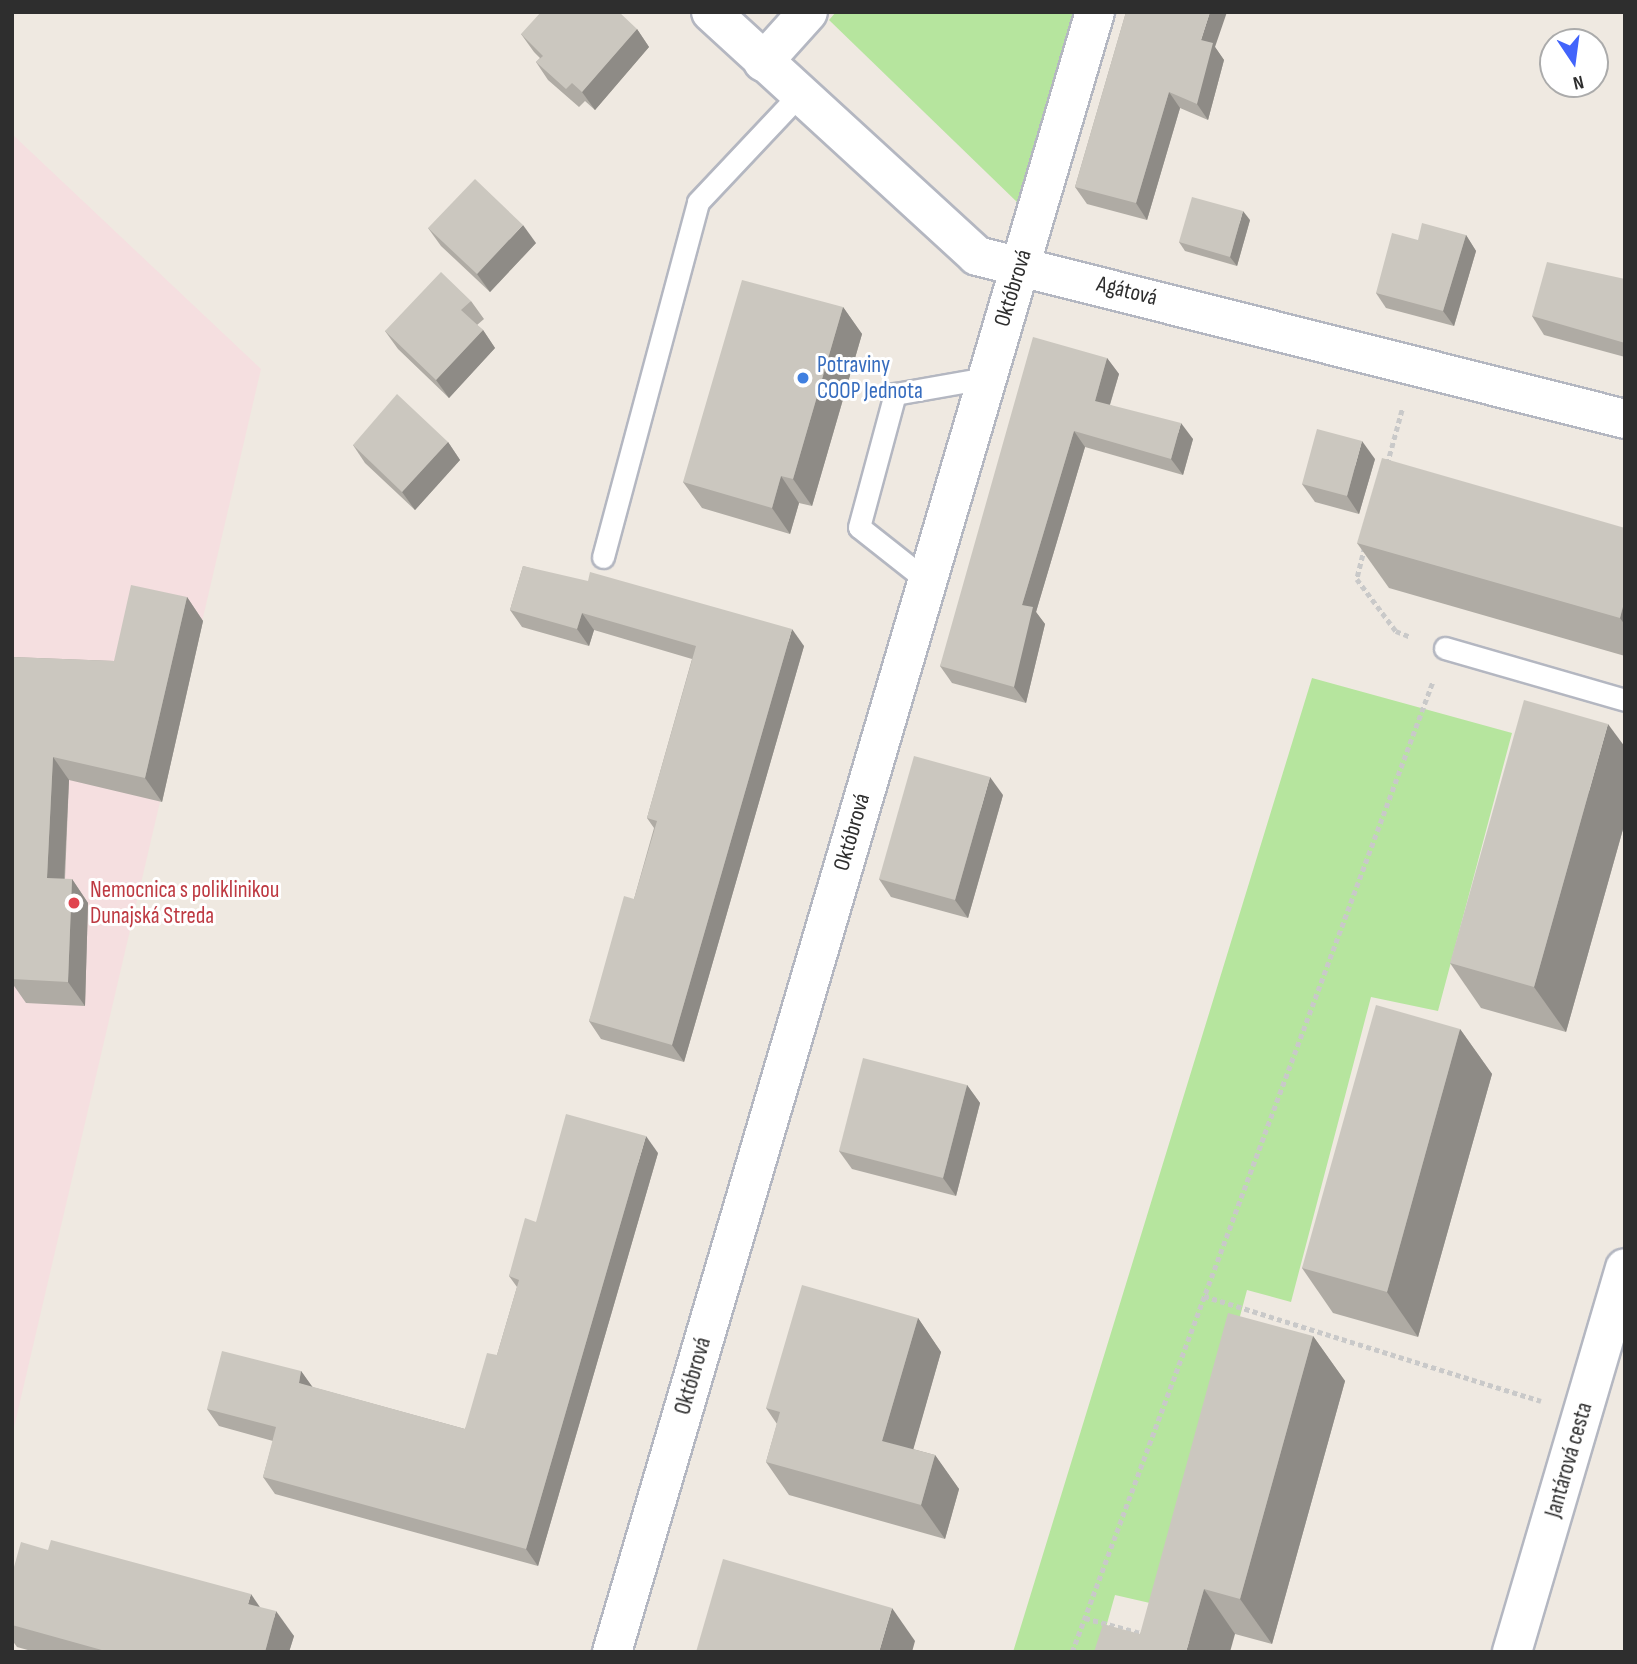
<!DOCTYPE html>
<html>
<head>
<meta charset="utf-8">
<style>
	body { margin:0 }
	#map { position:relative; width:1637px; height:1664px; overflow:hidden; background:#efe9e1; font-family:"Sofia Sans Condensed",sans-serif }
	div>[style] { position:absolute }
	.medical>* { inset:0; background:#f5dfe0 }
	.green>* { inset:0; background:#b6e59e }
	.path>* { height:4.5px; margin-top:-2.25px; transform-origin:0; background:repeating-linear-gradient(90deg,#c9c9c9 0 5px,transparent 0 8.5px) }
	.roads { filter:drop-shadow(2px 0 #b4b7c1) drop-shadow(-2px 0 #b4b7c1) drop-shadow(0 2px #b4b7c1) drop-shadow(0 -2px #b4b7c1) }
	.lane>* { height:21px; margin:-10.5px; padding:0 10.5px; transform-origin:10.5px; border-radius:10.5px; background:#fff }
	.street>* { height:38px; margin:-19px; padding:0 19px; transform-origin:19px; border-radius:19px; background:#fff }
	.wall>* { inset:0; background:#afaba4 }
	.shaded-wall>* { inset:0; background:#8e8b86 }
	.building>* { inset:0; background:#cbc7bf }
	.dots>* { width:19px; height:19px; translate:-50% -50%; box-sizing:border-box; border:4px solid #fff; border-radius:50% }
	span { translate:-50% -50%; white-space:nowrap; text-align:center; line-height:1.15; -webkit-text-stroke:6px #fff; paint-order:stroke }
	.street-label { font-size:23px; color:#2e2e2e }
	.shop-label { font-size:23px; color:#366cbe }
	.left { translate:0 -50%; text-align:left }
	.health-label { font-size:23px; color:#be3a42 }
	.frame { position:absolute; inset:0; border:14px solid #2e2e2e; pointer-events:none }
	.north { position:absolute; left:1539px; top:28px; width:70px; height:70px; box-sizing:border-box; background:#fff; border:2px solid #ababab; border-radius:50%; rotate:167deg; font-size:19px; font-weight:700; line-height:28px; text-align:center; color:#2e2e2e }
	.north::after { content:''; display:block; margin:auto; width:24px; height:32px; background:#4264fb; clip-path:polygon(50% 0,100% 100%,50% 72%,0 100%) }
</style>
</head>
<body>
<div id="map">
	<div class="medical">
		<i style="clip-path:polygon(12px 134px,261px 369px,12px 1436px)"></i>
	</div>
	<div class="green">
		<i style="clip-path:polygon(836px 12px,1078px 12px,1021px 206px,829px 20px)"></i>
		<i style="clip-path:polygon(1312px 678px,1512px 733px,1438px 1011px,1371px 997px,1291px 1302px,1247px 1290px,1163px 1606px,1115px 1595px,1099px 1652px,1013px 1652px)"></i>
	</div>
	<div class="path">
		<i style="left:1387px;top:464px;width:57px;rotate:-74.7deg"></i>
		<i style="left:1365px;top:547px;width:33px;rotate:104deg"></i>
		<i style="left:1357px;top:579px;width:65px;rotate:53.1deg"></i>
		<i style="left:1396px;top:631px;width:16px;rotate:22deg"></i>
		<i style="left:1204px;top:1296px;width:353px;rotate:17.3deg"></i>
		<i style="left:1085px;top:1618px;width:61px;rotate:15.2deg"></i>
		<i style="left:1072px;top:1652px;width:1036px;rotate:-69.61deg"></i>
	</div>
	<div class="roads">
		<div class="lane">
			<i style="left:603px;top:557px;width:367px;rotate:-75deg"></i>
			<i style="left:698px;top:202px;width:146px;rotate:-46.7deg"></i>
			<i style="left:926px;top:580px;width:85px;rotate:-141.7deg"></i>
			<i style="left:859px;top:527px;width:138px;rotate:-74.9deg"></i>
			<i style="left:895px;top:394px;width:92px;rotate:-10deg"></i>
			<i style="left:1445px;top:648px;width:187px;rotate:16.1deg"></i>
		</div>
		<div class="street">
			<i style="left:711px;top:12px;width:361px;rotate:42.5deg"></i>
			<i style="left:977px;top:256px;width:668px;rotate:14.12deg"></i>
			<i style="left:763px;top:62px;width:67px;rotate:-48deg"></i>
			<i style="left:612px;top:1652px;width:1710px;rotate:-73.59deg"></i>
			<i style="left:1512px;top:1652px;width:400px;rotate:-73.6deg"></i>
		</div>
	</div>
	<div class="wall">
		<i style="clip-path:polygon(1126px 12px,1215px 47px,1224px 60px,1208px 120px,1180px 108px,1147px 220px,1087px 204px,1075px 187px)"></i>
		<i style="clip-path:polygon(637px 29px,649px 47px,595px 110px,585px 101px,579px 107px,548px 80px,536px 62px,540px 58px,534px 52px,521px 34px)"></i>
		<i style="clip-path:polygon(1250px 220px,1237px 266px,1185px 251px,1179px 242px)"></i>
		<i style="clip-path:polygon(428px 228px,536px 243px,490px 292px,441px 246px)"></i>
		<i style="clip-path:polygon(1466px 235px,1476px 251px,1454px 326px,1386px 308px,1376px 293px,1418px 240px)"></i>
		<i style="clip-path:polygon(1625px 279px,1625px 357px,1544px 335px,1532px 316px)"></i>
		<i style="clip-path:polygon(471px 301px,484px 319px,477px 325px,483px 330px,495px 348px,449px 398px,398px 349px,385px 331px)"></i>
		<i style="clip-path:polygon(843px 307px,862px 334px,812px 506px,799px 503px,790px 534px,702px 508px,683px 482px)"></i>
		<i style="clip-path:polygon(1107px 358px,1119px 374px,1110px 405px,1193px 439px,1183px 475px,1085px 447px,1036px 612px,1045px 624px,1026px 703px,952px 683px,940px 666px)"></i>
		<i style="clip-path:polygon(448px 442px,460px 460px,415px 510px,365px 463px,353px 445px)"></i>
		<i style="clip-path:polygon(1375px 459px,1359px 514px,1315px 502px,1302px 484px)"></i>
		<i style="clip-path:polygon(1625px 528px,1625px 656px,1389px 588px,1357px 543px)"></i>
		<i style="clip-path:polygon(523px 566px,804px 646px,684px 1062px,601px 1039px,589px 1021px,634px 899px,654px 828px,647px 818px,692px 659px,594px 630px,589px 646px,522px 627px,510px 610px)"></i>
		<i style="clip-path:polygon(187px 597px,203px 621px,162px 802px,69px 780px,65px 879px,72px 879px,88px 903px,85px 1006px,26px 1003px,12px 983px,12px 657px,114px 661px)"></i>
		<i style="clip-path:polygon(1625px 747px,1625px 822px,1566px 1032px,1481px 1008px,1450px 963px)"></i>
		<i style="clip-path:polygon(1003px 795px,968px 918px,891px 897px,879px 879px)"></i>
		<i style="clip-path:polygon(1460px 1029px,1492px 1074px,1418px 1337px,1333px 1313px,1302px 1268px)"></i>
		<i style="clip-path:polygon(967px 1085px,980px 1103px,956px 1196px,852px 1169px,839px 1151px)"></i>
		<i style="clip-path:polygon(658px 1153px,538px 1566px,275px 1494px,263px 1477px,273px 1441px,219px 1426px,207px 1409px,301px 1371px,312px 1387px,465px 1429px,497px 1355px,517px 1287px,509px 1276px,536px 1222px)"></i>
		<i style="clip-path:polygon(918px 1318px,941px 1352px,913px 1449px,935px 1455px,959px 1489px,945px 1539px,789px 1495px,766px 1462px,777px 1424px,766px 1408px)"></i>
		<i style="clip-path:polygon(1313px 1336px,1345px 1381px,1272px 1644px,1235px 1634px,1094px 1652px,1140px 1634px)"></i>
		<i style="clip-path:polygon(48px 1550px,259px 1607px,294px 1636px,289px 1652px,35px 1652px,17px 1647px,12px 1640px,12px 1574px)"></i>
	</div>
	<div class="shaded-wall">
		<i style="clip-path:polygon(1210px 12px,1227px 12px,1215px 47px,1224px 60px,1208px 120px,1197px 104px,1201px 40px)"></i>
		<i style="clip-path:polygon(637px 29px,649px 47px,595px 110px,582px 92px)"></i>
		<i style="clip-path:polygon(1169px 92px,1180px 108px,1147px 220px,1136px 203px)"></i>
		<i style="clip-path:polygon(1243px 211px,1250px 220px,1237px 266px,1230px 257px)"></i>
		<i style="clip-path:polygon(523px 225px,536px 243px,490px 292px,477px 274px)"></i>
		<i style="clip-path:polygon(1466px 235px,1476px 251px,1454px 326px,1443px 311px)"></i>
		<i style="clip-path:polygon(843px 307px,862px 334px,812px 506px,793px 479px)"></i>
		<i style="clip-path:polygon(483px 330px,495px 348px,449px 398px,436px 380px)"></i>
		<i style="clip-path:polygon(1107px 358px,1119px 374px,1106px 417px,1095px 401px)"></i>
		<i style="clip-path:polygon(1181px 423px,1193px 439px,1183px 475px,1171px 459px)"></i>
		<i style="clip-path:polygon(1074px 431px,1085px 447px,1036px 612px,1045px 624px,1026px 703px,1014px 687px,1022px 605px)"></i>
		<i style="clip-path:polygon(1362px 441px,1375px 459px,1359px 514px,1347px 496px)"></i>
		<i style="clip-path:polygon(448px 442px,460px 460px,415px 510px,402px 492px)"></i>
		<i style="clip-path:polygon(781px 476px,799px 503px,790px 534px,772px 508px)"></i>
		<i style="clip-path:polygon(187px 597px,203px 621px,162px 802px,145px 778px)"></i>
		<i style="clip-path:polygon(1625px 599px,1625px 625px,1620px 618px)"></i>
		<i style="clip-path:polygon(582px 613px,594px 630px,589px 646px,577px 629px)"></i>
		<i style="clip-path:polygon(792px 629px,804px 646px,684px 1062px,672px 1045px)"></i>
		<i style="clip-path:polygon(1608px 724px,1625px 747px,1625px 822px,1566px 1032px,1534px 987px)"></i>
		<i style="clip-path:polygon(53px 757px,69px 780px,63px 902px,47px 878px)"></i>
		<i style="clip-path:polygon(990px 777px,1003px 795px,968px 918px,955px 900px)"></i>
		<i style="clip-path:polygon(72px 879px,88px 903px,85px 1006px,68px 982px)"></i>
		<i style="clip-path:polygon(1460px 1029px,1492px 1074px,1418px 1337px,1387px 1292px)"></i>
		<i style="clip-path:polygon(967px 1085px,980px 1103px,956px 1196px,943px 1178px)"></i>
		<i style="clip-path:polygon(646px 1136px,658px 1153px,538px 1566px,526px 1549px)"></i>
		<i style="clip-path:polygon(918px 1318px,941px 1352px,906px 1475px,882px 1441px)"></i>
		<i style="clip-path:polygon(1313px 1336px,1345px 1381px,1272px 1644px,1240px 1599px)"></i>
		<i style="clip-path:polygon(301px 1371px,314px 1389px,299px 1383px)"></i>
		<i style="clip-path:polygon(935px 1455px,959px 1489px,945px 1539px,921px 1505px)"></i>
		<i style="clip-path:polygon(1204px 1589px,1235px 1634px,1230px 1652px,1186px 1652px)"></i>
		<i style="clip-path:polygon(251px 1594px,268px 1619px,248px 1604px)"></i>
		<i style="clip-path:polygon(892px 1608px,915px 1641px,912px 1652px,879px 1652px)"></i>
		<i style="clip-path:polygon(276px 1611px,294px 1636px,289px 1652px,265px 1652px)"></i>
	</div>
	<div class="building">
		<i style="clip-path:polygon(541px 12px,619px 12px,637px 29px,582px 92px,572px 83px,566px 89px,536px 62px,543px 56px,521px 34px)"></i>
		<i style="clip-path:polygon(1126px 12px,1210px 12px,1201px 40px,1213px 43px,1197px 104px,1169px 92px,1136px 203px,1075px 187px)"></i>
		<i style="clip-path:polygon(475px 179px,523px 225px,477px 274px,428px 228px)"></i>
		<i style="clip-path:polygon(1192px 197px,1243px 211px,1230px 257px,1179px 242px)"></i>
		<i style="clip-path:polygon(1422px 223px,1466px 235px,1443px 311px,1376px 293px,1392px 233px,1418px 240px)"></i>
		<i style="clip-path:polygon(1547px 262px,1625px 279px,1625px 343px,1532px 316px)"></i>
		<i style="clip-path:polygon(441px 272px,471px 301px,461px 310px,483px 330px,436px 380px,385px 331px)"></i>
		<i style="clip-path:polygon(742px 280px,843px 307px,793px 479px,781px 476px,772px 508px,683px 482px)"></i>
		<i style="clip-path:polygon(1033px 337px,1107px 358px,1095px 401px,1181px 423px,1171px 459px,1074px 431px,1022px 605px,1033px 607px,1014px 687px,940px 666px)"></i>
		<i style="clip-path:polygon(397px 394px,448px 442px,402px 492px,353px 445px)"></i>
		<i style="clip-path:polygon(1317px 429px,1362px 441px,1347px 496px,1302px 484px)"></i>
		<i style="clip-path:polygon(1382px 458px,1625px 528px,1625px 599px,1620px 618px,1357px 543px)"></i>
		<i style="clip-path:polygon(523px 566px,588px 581px,590px 572px,792px 629px,672px 1045px,589px 1021px,624px 896px,634px 899px,657px 821px,647px 818px,696px 646px,582px 613px,577px 629px,510px 610px)"></i>
		<i style="clip-path:polygon(131px 585px,187px 597px,145px 778px,53px 757px,47px 878px,72px 879px,68px 982px,12px 979px,12px 657px,114px 661px)"></i>
		<i style="clip-path:polygon(1524px 700px,1608px 724px,1534px 987px,1450px 963px)"></i>
		<i style="clip-path:polygon(914px 756px,990px 777px,955px 900px,879px 879px)"></i>
		<i style="clip-path:polygon(1376px 1005px,1460px 1029px,1387px 1292px,1302px 1268px)"></i>
		<i style="clip-path:polygon(863px 1058px,967px 1085px,943px 1178px,839px 1151px)"></i>
		<i style="clip-path:polygon(566px 1114px,646px 1136px,526px 1549px,263px 1477px,276px 1427px,207px 1409px,222px 1351px,301px 1371px,299px 1383px,465px 1429px,487px 1353px,497px 1355px,519px 1280px,509px 1276px,525px 1218px,536px 1222px)"></i>
		<i style="clip-path:polygon(802px 1285px,918px 1318px,882px 1441px,935px 1455px,921px 1505px,766px 1462px,780px 1412px,766px 1408px)"></i>
		<i style="clip-path:polygon(1228px 1313px,1313px 1336px,1240px 1599px,1204px 1589px,1186px 1652px,1094px 1652px,1103px 1624px,1140px 1634px)"></i>
		<i style="clip-path:polygon(51px 1540px,251px 1594px,248px 1604px,276px 1611px,265px 1652px,109px 1652px,12px 1625px,12px 1574px,21px 1542px,48px 1550px)"></i>
		<i style="clip-path:polygon(723px 1559px,892px 1608px,879px 1652px,696px 1652px)"></i>
	</div>
	<div class="dots">
		<i style="left:803px;top:378px;background:#3f7fe0"></i>
		<i style="left:74px;top:903px;background:#e0444e"></i>
	</div>
	<div class="street-label">
		<span style="left:1013px;top:288px;rotate:-73deg">Októbrová</span>
		<span style="left:1127px;top:291px;rotate:14deg">Agátová</span>
		<span style="left:852px;top:832px;rotate:-74deg">Októbrová</span>
		<span style="left:693px;top:1376px;rotate:-74deg">Októbrová</span>
		<span style="left:1569px;top:1460px;rotate:-74deg">Jantárová cesta</span>
	</div>
	<div class="shop-label">
		<span class="left" style="left:817px;top:378px">Potraviny<br>COOP Jednota</span>
	</div>
	<div class="health-label">
		<span class="left" style="left:90px;top:903px">Nemocnica s poliklinikou<br>Dunajská Streda</span>
	</div>
	<div class="frame"></div>
	<div class="north">N</div>
</div>
</body>
</html>
